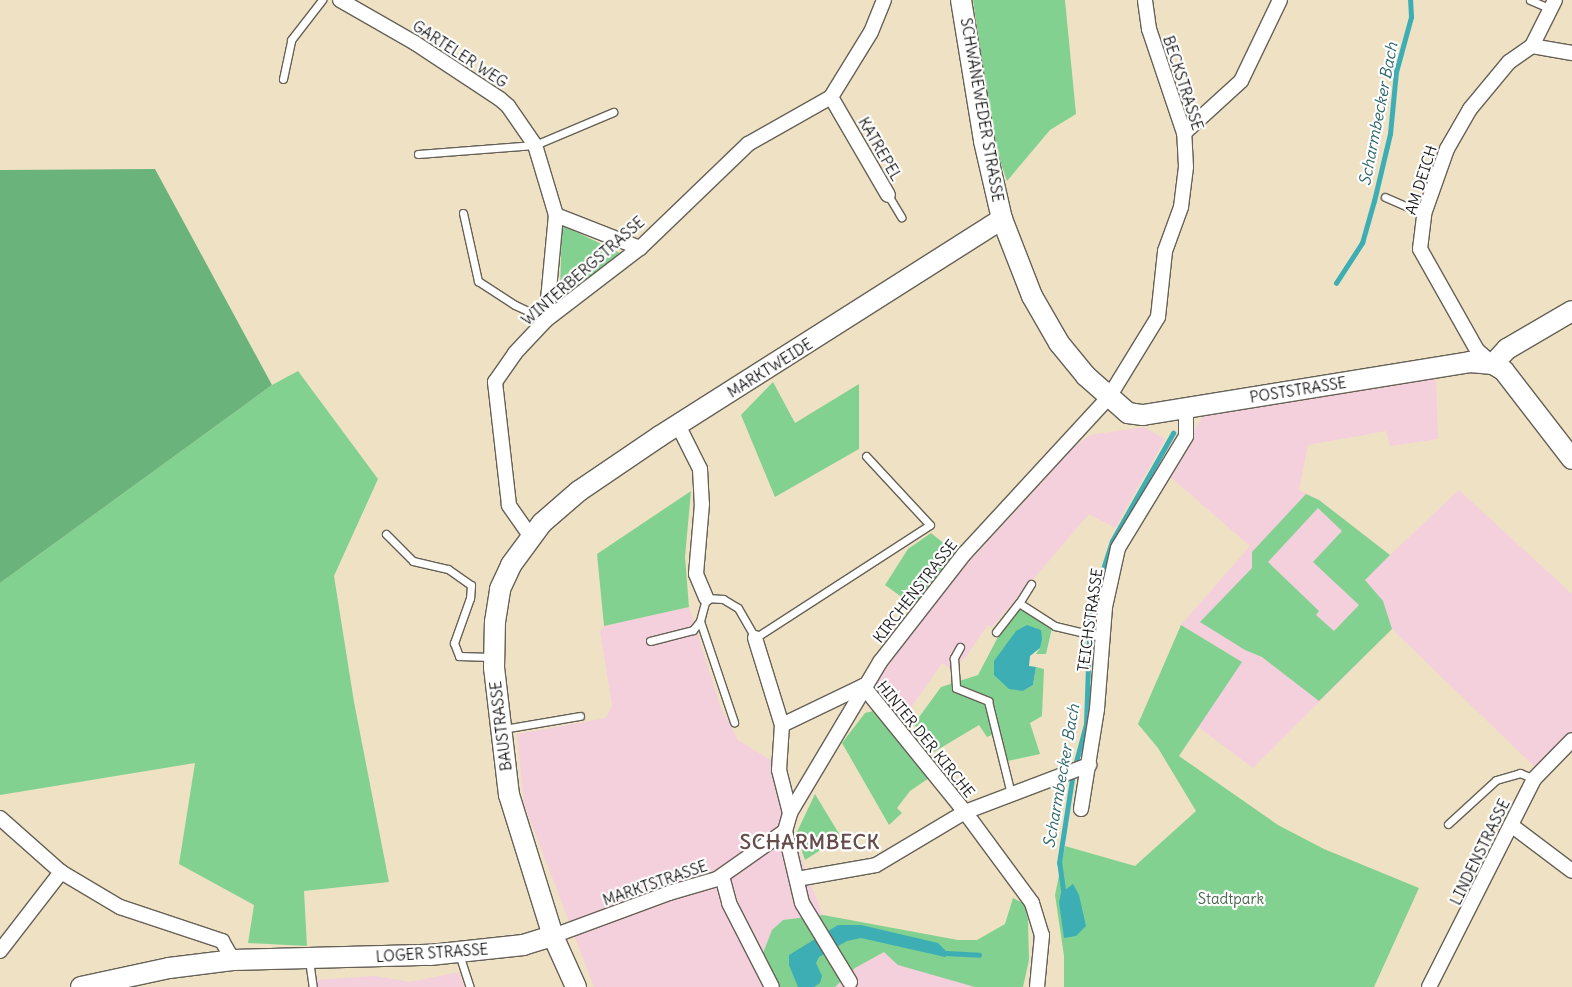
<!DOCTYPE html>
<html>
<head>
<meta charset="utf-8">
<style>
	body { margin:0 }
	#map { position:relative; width:1572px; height:987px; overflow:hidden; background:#efe2c4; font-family:Delius,sans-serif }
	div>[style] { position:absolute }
	.built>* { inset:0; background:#f4cfdc }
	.green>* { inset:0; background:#83d190 }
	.forest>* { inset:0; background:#6ab37a }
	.water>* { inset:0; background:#3caeb4 }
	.stream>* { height:4.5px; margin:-2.25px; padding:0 2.25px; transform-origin:2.25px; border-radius:2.25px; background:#3caeb4 }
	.roads { filter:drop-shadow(1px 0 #666157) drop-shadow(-1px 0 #666157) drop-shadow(0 1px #666157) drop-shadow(0 -1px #666157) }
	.lane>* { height:7px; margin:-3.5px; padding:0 3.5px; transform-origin:3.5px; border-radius:3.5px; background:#fff }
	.street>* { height:14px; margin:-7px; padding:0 7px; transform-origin:7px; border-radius:7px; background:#fff }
	.secondary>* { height:20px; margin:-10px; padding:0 10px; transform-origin:10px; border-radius:10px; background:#fff }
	span { translate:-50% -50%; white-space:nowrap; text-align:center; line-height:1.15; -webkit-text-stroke:4.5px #fff; paint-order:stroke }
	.street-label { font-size:15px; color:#1c1c1c }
	.park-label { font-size:15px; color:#45644a }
	.water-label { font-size:16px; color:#2c6568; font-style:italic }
	.district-label { font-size:20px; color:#664d4b; font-weight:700; letter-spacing:1px }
</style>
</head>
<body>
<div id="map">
	<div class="built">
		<i style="clip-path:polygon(1436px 376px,1438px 439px,1390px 446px,1386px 431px,1308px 445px,1299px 490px,1319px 500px,1390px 555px,1459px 490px,1572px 594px,1572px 740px,1540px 772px,1392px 629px,1253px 768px,1197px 726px,1242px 662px,1181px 625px,1250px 546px,1168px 475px,1205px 412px)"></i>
		<i style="clip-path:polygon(1144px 427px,1165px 439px,1115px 528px,1089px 514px,992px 627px,988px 625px,965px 658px,950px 669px,942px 663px,899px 725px,870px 689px,949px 584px,1074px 447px,1090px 435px)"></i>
		<i style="clip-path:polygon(689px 607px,721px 708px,738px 740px,772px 761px,805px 869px,823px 915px,783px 920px,776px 987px,594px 987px,524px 804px,517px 734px,606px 718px,612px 705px,600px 631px,604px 626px)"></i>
		<i style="clip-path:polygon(884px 952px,974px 985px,975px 987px,835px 987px,855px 968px)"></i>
		<i style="clip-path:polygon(459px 972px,464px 987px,314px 987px,313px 980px,375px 976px,410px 982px)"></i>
	</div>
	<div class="green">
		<i style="clip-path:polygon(973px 0,1065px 0,1076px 114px,1050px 130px,1007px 181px,994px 143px)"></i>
		<i style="clip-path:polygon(562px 225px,622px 254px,568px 294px,560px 289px)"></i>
		<i style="clip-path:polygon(298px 371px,378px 479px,334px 576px,354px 702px,389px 882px,304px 891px,307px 946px,248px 943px,254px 905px,179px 864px,195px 763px,0 795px,0 583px,272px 385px)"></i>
		<i style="clip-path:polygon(773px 382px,795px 423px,859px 384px,859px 449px,775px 497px,741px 415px)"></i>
		<i style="clip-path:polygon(691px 491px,685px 557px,689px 607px,604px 626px,597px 554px)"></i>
		<i style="clip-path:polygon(evenodd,1306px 494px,1319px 500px,1390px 555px,1365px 580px,1383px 601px,1392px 629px,1319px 701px,1262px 657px,1245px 650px,1200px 622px,1252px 568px,1252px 552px,1306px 494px,1318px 508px,1342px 531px,1313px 562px,1359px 605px,1334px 631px,1316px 615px,1319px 611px,1268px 562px,1318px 508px)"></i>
		<i style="clip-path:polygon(931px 533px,956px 553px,917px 608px,885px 585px,908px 549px)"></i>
		<i style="clip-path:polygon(1019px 608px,1052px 628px,1046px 654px,1036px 654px,1040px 648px,1035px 627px,1023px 691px,1033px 685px,1036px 667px,1044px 669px,1042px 716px,1030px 723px,1040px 754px,999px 763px,992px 735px,987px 737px,979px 725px,934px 752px,914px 724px,941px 687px,978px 675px,999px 635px)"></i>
		<i style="clip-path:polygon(1181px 625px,1242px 662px,1179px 756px,1278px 825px,1324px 849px,1419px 888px,1374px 987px,1064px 987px,1064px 956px,1055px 895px,1065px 846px,1135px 866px,1196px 811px,1158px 748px,1138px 724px)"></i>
		<i style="clip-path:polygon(877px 710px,929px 778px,910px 791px,897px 808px,902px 813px,889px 825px,842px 743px,865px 713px)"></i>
		<i style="clip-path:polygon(815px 794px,841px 837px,805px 860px,796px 834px)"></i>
		<i style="clip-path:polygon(1013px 898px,1025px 904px,1028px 920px,1029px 960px,1023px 987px,975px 987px,898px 965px,884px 952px,855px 968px,835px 987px,776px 987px,761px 958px,772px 930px,783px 920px,823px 915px,958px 940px,977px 940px,1005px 924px)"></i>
	</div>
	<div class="forest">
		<i style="clip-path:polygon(155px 169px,272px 385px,0 583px,0 170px)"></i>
	</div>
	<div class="water">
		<i style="clip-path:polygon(1027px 625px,1041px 630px,1042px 639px,1040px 648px,1030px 656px,1029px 666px,1036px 667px,1033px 685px,1023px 691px,1009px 689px,994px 675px,994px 661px,1016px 631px)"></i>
		<i style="clip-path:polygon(1073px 884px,1079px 895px,1086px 926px,1076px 936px,1064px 938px,1059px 902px,1061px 893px)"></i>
		<i style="clip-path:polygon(838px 925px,861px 925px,938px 943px,949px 954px,945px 957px,861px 938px,847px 941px,819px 957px,816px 963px,822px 976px,820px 983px,814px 987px,798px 987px,789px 965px,789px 955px)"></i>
	</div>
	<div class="stream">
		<i style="left:1336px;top:283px;width:48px;rotate:-57deg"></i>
		<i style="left:1362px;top:243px;width:44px;rotate:-74.1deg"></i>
		<i style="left:1374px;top:201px;width:69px;rotate:-76.6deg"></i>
		<i style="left:1390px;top:134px;width:62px;rotate:-84.5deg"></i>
		<i style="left:1396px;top:72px;width:57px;rotate:-74.7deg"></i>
		<i style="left:1411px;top:17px;width:17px;rotate:-93deg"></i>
		<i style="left:1064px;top:897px;width:34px;rotate:-98deg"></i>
		<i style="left:1059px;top:863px;width:91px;rotate:-81.2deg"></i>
		<i style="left:1073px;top:773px;width:51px;rotate:-75.1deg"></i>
		<i style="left:1086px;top:724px;width:114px;rotate:-88deg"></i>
		<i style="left:1090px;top:610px;width:72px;rotate:-72.3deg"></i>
		<i style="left:1112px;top:541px;width:124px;rotate:-60.5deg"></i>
		<i style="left:946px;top:953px;width:33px;rotate:3deg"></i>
	</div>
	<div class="roads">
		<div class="lane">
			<i style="left:1530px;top:0;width:23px;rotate:23deg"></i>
			<i style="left:283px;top:79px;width:40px;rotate:-78deg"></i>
			<i style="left:291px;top:40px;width:51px;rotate:-52.2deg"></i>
			<i style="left:418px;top:154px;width:117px;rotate:-4.4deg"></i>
			<i style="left:535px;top:145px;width:85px;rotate:-22.9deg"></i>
			<i style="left:888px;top:195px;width:26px;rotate:59deg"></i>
			<i style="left:1385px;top:197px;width:43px;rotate:23.6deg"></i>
			<i style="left:463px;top:213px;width:70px;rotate:77.6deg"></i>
			<i style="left:478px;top:281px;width:44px;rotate:33deg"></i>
			<i style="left:515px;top:305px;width:21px;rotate:25deg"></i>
			<i style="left:534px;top:314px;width:13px;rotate:-9deg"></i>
			<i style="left:386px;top:534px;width:38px;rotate:45deg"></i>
			<i style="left:413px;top:561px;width:36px;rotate:13deg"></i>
			<i style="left:448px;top:569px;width:28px;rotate:35deg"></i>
			<i style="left:471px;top:585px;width:13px;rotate:94deg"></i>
			<i style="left:470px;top:598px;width:48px;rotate:109.6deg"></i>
			<i style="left:454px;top:643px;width:14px;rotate:69deg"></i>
			<i style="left:459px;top:656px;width:32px;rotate:2deg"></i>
			<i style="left:1031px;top:584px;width:22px;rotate:122deg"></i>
			<i style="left:1019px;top:603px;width:43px;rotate:32.6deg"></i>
			<i style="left:1055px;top:626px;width:47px;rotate:13.4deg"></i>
			<i style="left:700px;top:621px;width:107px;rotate:71.4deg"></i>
			<i style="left:996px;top:632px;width:37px;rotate:-52deg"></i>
			<i style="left:650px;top:641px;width:44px;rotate:-14.3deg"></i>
			<i style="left:693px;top:630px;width:11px;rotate:-52deg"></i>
			<i style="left:700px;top:621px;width:24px;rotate:-75deg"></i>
			<i style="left:706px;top:598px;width:17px;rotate:3deg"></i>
			<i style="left:723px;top:599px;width:17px;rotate:31deg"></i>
			<i style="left:738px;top:608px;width:34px;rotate:60deg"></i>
			<i style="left:755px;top:638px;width:208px;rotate:-32.9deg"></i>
			<i style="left:930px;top:525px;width:94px;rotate:-132.8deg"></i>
			<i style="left:960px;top:647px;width:13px;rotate:119deg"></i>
			<i style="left:954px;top:658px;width:30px;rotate:86deg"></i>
			<i style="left:956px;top:688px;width:35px;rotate:22deg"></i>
			<i style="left:988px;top:701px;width:96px;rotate:76.1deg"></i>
			<i style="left:503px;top:729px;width:78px;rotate:-9.6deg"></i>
			<i style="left:1448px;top:824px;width:65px;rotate:-42.5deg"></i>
			<i style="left:1496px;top:780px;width:25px;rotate:-16deg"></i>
			<i style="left:1520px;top:773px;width:15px;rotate:23deg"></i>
			<i style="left:459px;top:954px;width:35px;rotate:72deg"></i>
			<i style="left:309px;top:960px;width:27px;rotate:82deg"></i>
		</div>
		<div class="street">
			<i style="left:340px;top:0;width:86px;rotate:29.8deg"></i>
			<i style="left:415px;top:43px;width:102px;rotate:33.4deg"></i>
			<i style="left:500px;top:99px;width:11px;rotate:41deg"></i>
			<i style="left:508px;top:106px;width:47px;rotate:55.3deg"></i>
			<i style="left:535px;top:145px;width:73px;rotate:73.3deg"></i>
			<i style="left:556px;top:215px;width:105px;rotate:95.4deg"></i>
			<i style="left:1532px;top:46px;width:51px;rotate:-63.4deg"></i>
			<i style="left:831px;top:97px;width:113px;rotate:59.8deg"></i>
			<i style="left:1184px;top:133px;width:77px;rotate:-42.4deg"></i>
			<i style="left:1241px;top:81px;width:90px;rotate:-64.3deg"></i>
			<i style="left:556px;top:215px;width:90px;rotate:21.4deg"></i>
			<i style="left:1493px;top:364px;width:21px;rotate:-139deg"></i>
			<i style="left:1477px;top:350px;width:116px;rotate:-119.4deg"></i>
			<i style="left:1420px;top:249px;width:35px;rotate:-83deg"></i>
			<i style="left:1424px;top:214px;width:69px;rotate:-70.5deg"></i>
			<i style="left:1447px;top:149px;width:46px;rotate:-60.1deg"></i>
			<i style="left:1470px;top:109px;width:61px;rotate:-50.3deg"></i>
			<i style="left:1509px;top:62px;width:28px;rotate:-35deg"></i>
			<i style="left:1532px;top:46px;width:41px;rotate:9.9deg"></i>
			<i style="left:678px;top:425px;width:49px;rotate:63.4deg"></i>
			<i style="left:700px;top:469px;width:35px;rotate:87deg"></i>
			<i style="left:702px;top:504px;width:70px;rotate:94.9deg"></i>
			<i style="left:696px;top:574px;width:26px;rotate:67deg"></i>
			<i style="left:531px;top:537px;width:39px;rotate:-125deg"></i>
			<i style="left:509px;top:505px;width:124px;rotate:-96.5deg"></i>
			<i style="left:495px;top:382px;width:35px;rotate:-55deg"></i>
			<i style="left:515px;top:353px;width:45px;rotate:-46.8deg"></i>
			<i style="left:546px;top:320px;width:118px;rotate:-37.5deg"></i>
			<i style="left:640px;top:248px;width:150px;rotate:-43.9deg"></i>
			<i style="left:748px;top:144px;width:95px;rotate:-29.5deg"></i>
			<i style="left:831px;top:97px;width:76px;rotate:-58.4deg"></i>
			<i style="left:871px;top:32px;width:35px;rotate:-68deg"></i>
			<i style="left:755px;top:638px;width:91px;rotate:72.8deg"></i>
			<i style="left:782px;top:725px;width:45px;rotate:93.8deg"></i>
			<i style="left:779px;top:770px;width:44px;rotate:75.7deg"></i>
			<i style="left:782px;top:725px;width:90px;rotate:-25.7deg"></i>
			<i style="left:863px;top:686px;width:162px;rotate:51deg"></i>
			<i style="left:965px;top:812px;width:113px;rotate:53.6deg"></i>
			<i style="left:1032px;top:903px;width:34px;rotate:73deg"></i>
			<i style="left:1042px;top:935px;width:52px;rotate:95.5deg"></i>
			<i style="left:1081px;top:809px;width:101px;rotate:-80.9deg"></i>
			<i style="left:1097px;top:709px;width:102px;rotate:-85.5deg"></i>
			<i style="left:1105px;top:607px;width:60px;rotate:-77.6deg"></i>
			<i style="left:1118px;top:548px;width:131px;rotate:-58.7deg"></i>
			<i style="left:1186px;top:436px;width:28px;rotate:-90deg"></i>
			<i style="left:0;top:818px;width:81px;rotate:41.5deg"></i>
			<i style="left:61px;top:872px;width:69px;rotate:30.7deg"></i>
			<i style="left:120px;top:907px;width:108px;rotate:18.4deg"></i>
			<i style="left:222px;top:941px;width:22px;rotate:60deg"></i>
			<i style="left:1511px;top:825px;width:76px;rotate:37deg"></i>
			<i style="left:722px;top:876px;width:28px;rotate:75deg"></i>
			<i style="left:729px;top:903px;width:94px;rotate:62.9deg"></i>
			<i style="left:797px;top:879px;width:80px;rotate:-10deg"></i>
			<i style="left:876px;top:865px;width:104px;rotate:-30.8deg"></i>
			<i style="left:965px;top:812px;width:133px;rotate:-20.8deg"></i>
			<i style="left:553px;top:936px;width:124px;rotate:-20.3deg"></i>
			<i style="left:669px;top:893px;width:50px;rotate:-16.3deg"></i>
			<i style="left:717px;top:879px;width:83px;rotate:-35.2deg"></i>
			<i style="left:0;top:951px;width:100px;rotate:-52.3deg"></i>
			<i style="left:850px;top:982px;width:92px;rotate:-121.3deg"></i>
			<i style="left:802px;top:903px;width:74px;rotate:-103.3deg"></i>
			<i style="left:785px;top:831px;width:19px;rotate:-74deg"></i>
			<i style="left:790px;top:813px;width:176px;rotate:-59.2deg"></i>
			<i style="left:880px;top:662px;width:138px;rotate:-52.1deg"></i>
			<i style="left:965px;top:553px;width:212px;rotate:-47.3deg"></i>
			<i style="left:1109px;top:397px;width:94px;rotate:-58.5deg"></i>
			<i style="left:1158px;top:317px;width:66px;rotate:-83.9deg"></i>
			<i style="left:1165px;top:251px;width:47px;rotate:-70deg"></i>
			<i style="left:1181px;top:207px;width:40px;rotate:-82.9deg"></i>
			<i style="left:1186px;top:167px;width:34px;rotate:-93deg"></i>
			<i style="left:1184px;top:133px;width:110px;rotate:-108.6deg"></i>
			<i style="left:1149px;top:29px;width:29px;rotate:-98deg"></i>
			<i style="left:1429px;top:987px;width:233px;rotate:-63.2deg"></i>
			<i style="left:1534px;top:779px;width:54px;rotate:-45.7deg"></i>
		</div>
		<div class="secondary">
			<i style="left:961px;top:0;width:143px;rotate:80.7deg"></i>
			<i style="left:984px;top:141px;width:80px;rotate:77deg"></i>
			<i style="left:1002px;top:219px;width:83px;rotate:68.7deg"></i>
			<i style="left:1032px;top:296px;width:54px;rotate:60.1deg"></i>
			<i style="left:1059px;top:343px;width:43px;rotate:50.7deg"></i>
			<i style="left:1086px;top:376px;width:56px;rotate:41.4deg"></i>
			<i style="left:1128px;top:413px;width:15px;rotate:8deg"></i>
			<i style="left:1143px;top:415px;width:331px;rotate:-9.2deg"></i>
			<i style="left:1470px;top:362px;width:23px;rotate:5deg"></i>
			<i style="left:1493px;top:364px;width:13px;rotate:32deg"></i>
			<i style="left:1504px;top:371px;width:111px;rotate:52.3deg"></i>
			<i style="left:1493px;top:364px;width:21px;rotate:-47deg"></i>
			<i style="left:1507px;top:349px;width:75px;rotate:-30.3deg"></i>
			<i style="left:81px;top:987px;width:90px;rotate:-12.2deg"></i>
			<i style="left:169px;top:968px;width:64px;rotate:-7.1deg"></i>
			<i style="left:233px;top:960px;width:197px;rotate:-1.5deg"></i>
			<i style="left:430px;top:955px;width:94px;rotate:-6.1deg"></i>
			<i style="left:523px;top:945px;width:31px;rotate:-17deg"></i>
			<i style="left:576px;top:987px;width:56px;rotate:-114.3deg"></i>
			<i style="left:553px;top:936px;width:148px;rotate:-107.3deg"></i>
			<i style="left:509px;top:795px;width:128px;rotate:-96.7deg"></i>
			<i style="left:494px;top:668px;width:46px;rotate:-88.8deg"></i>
			<i style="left:495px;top:622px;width:33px;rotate:-81deg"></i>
			<i style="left:500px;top:589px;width:26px;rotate:-65deg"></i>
			<i style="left:511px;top:565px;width:52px;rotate:-53.6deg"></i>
			<i style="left:542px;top:523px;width:49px;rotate:-40.9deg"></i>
			<i style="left:579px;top:491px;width:98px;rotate:-34.2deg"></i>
			<i style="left:660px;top:436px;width:405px;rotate:-32.4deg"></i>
		</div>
	</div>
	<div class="street-label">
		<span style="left:460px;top:54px;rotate:33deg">GARTELER WEG</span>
		<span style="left:1183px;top:83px;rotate:72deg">BECKSTRASSE</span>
		<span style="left:982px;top:110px;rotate:80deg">SCHWANEWEDER STRASSE</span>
		<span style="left:880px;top:149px;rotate:60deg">KATREPEL</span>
		<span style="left:1421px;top:180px;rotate:-72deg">AM DEICH</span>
		<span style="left:583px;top:271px;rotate:-41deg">WINTERBERGSTRASSE</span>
		<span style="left:770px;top:368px;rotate:-32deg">MARKTWEIDE</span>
		<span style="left:1298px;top:390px;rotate:-9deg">POSTSTRASSE</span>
		<span style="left:915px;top:591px;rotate:-52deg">KIRCHENSTRASSE</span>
		<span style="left:1090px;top:620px;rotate:-82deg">TEICHSTRASSE</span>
		<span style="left:501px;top:726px;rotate:-97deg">BAUSTRASSE</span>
		<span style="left:926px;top:739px;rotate:51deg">HINTER DER KIRCHE</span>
		<span style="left:1480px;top:852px;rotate:-64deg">LINDENSTRASSE</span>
		<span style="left:655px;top:883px;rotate:-19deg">MARKTSTRASSE</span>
		<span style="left:432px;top:953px;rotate:-4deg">LOGER STRASSE</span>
	</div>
	<div class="park-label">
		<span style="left:1231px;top:899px">Stadtpark</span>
	</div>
	<div class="water-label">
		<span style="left:1378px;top:114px;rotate:-79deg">Scharmbecker Bach</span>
		<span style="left:1061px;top:776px;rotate:-80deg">Scharmbecker Bach</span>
	</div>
	<div class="district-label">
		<span style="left:810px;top:841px">SCHARMBECK</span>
	</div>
</div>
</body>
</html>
